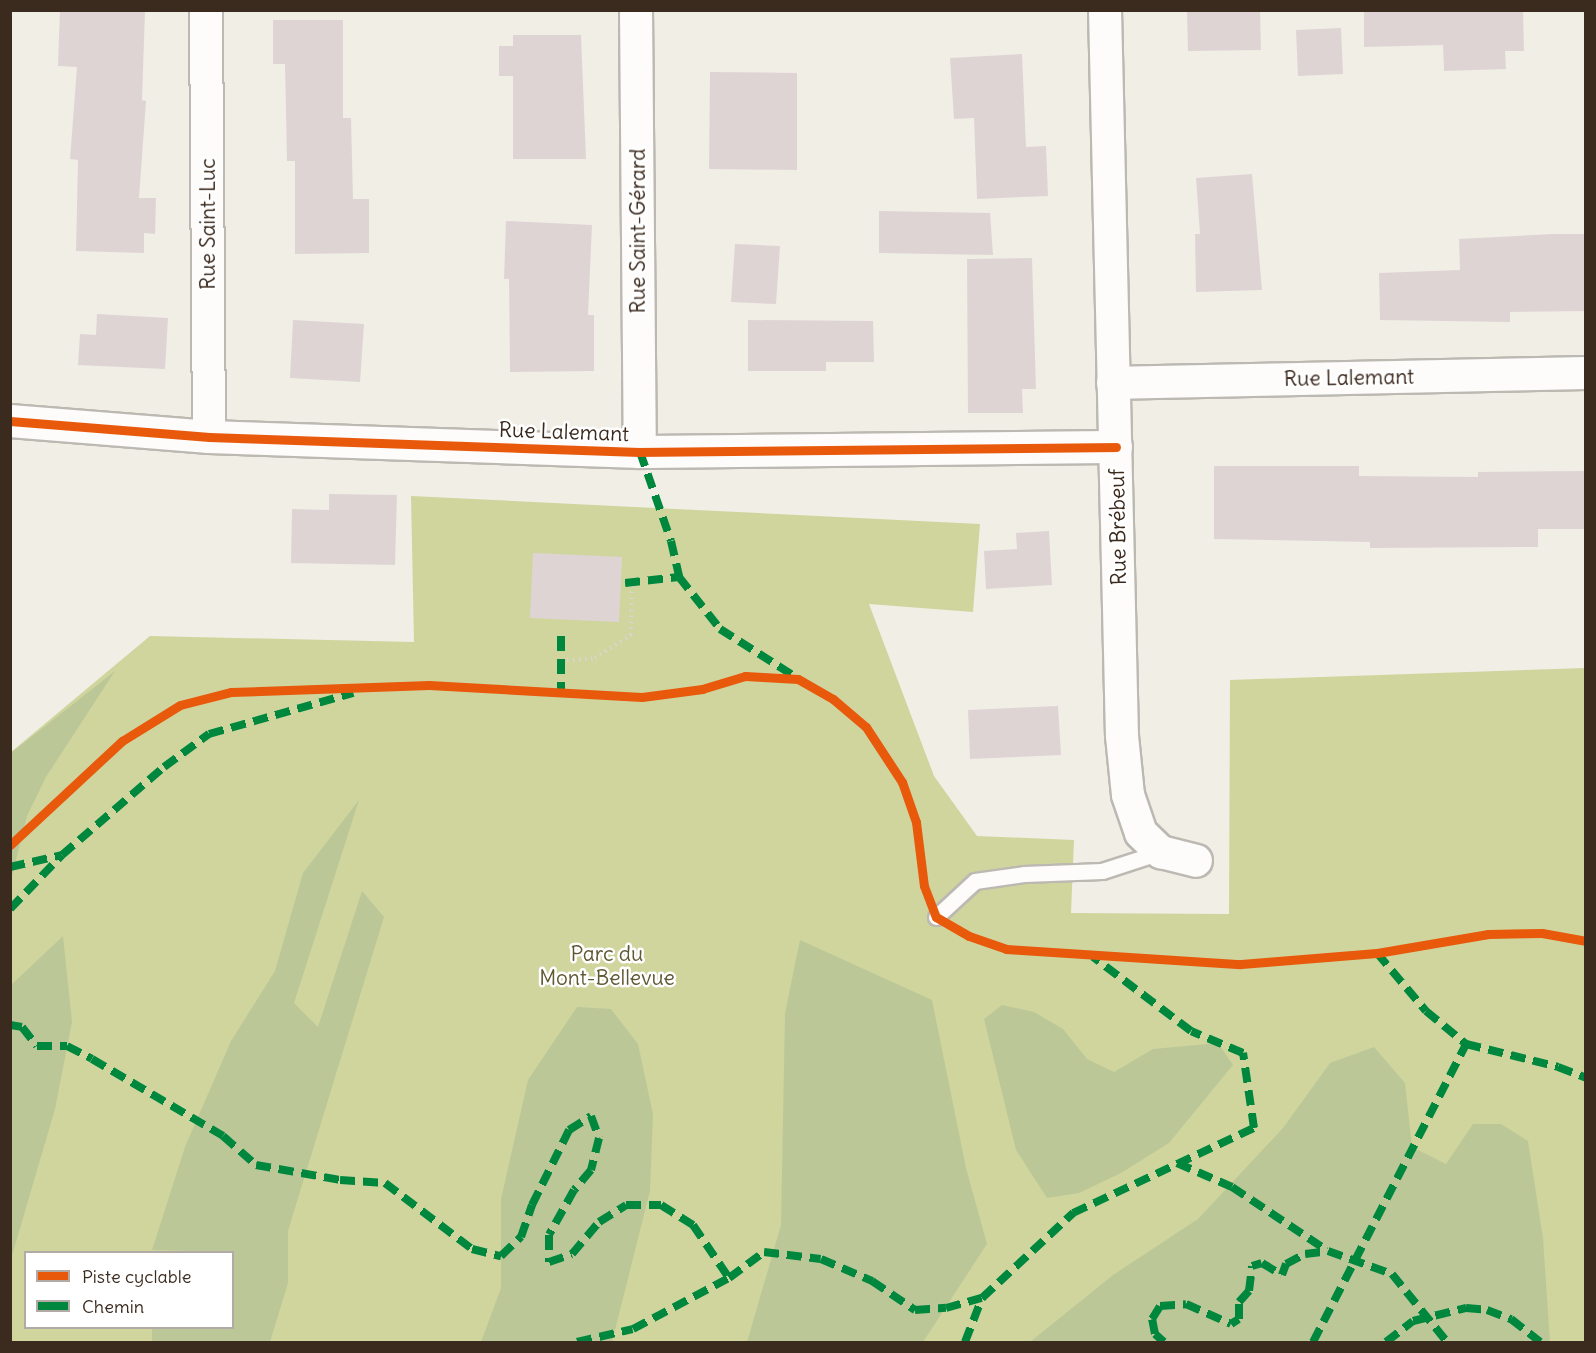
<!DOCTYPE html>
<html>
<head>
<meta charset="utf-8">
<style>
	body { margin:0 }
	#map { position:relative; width:1596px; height:1353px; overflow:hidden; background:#f1eee6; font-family:Delius,sans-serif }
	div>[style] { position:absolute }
	.green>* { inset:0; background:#d0d59e }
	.forest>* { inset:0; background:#bcc798 }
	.building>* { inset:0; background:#dfd4d4 }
	.path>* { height:4px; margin-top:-2px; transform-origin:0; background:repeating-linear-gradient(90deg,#d8d5d2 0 1.5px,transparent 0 6px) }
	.roads { filter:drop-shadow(2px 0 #bcb9b2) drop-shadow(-2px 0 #bcb9b2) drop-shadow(0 2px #bcb9b2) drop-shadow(0 -2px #bcb9b2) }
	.lane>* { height:15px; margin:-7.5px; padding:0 7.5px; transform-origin:7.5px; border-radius:7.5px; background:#fdfcfb }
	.street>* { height:32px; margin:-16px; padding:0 16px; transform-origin:16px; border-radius:16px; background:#fdfcfb }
	.quiet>* { height:8px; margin-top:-4px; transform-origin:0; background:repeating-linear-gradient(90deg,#00873e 0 15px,transparent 0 23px) }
	.cycleway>* { height:9px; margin:-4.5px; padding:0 4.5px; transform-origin:4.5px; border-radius:4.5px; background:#e8590c }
	span { translate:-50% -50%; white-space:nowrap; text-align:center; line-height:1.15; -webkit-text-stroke:5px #fff; paint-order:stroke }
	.street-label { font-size:21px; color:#3b2a1e }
	.park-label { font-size:21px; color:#605733 }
	.frame { position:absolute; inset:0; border:12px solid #3b2a1e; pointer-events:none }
	.legend { position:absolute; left:24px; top:1251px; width:210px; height:78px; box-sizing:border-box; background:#fff; border:2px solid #b1aaa5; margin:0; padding:8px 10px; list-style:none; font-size:18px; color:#3b2a1e }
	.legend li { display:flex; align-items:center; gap:12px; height:30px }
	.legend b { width:30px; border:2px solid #b1aaa5 }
</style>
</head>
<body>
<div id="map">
	<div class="green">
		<i style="clip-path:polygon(evenodd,411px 496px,980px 524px,973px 612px,869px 604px,934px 776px,977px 836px,1074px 840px,1071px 913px,1229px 914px,1230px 680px,1585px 668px,1585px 1342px,11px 1342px,11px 752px,150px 636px,414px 642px,411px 496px,26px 1252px,232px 1252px,232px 1328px,26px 1328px,26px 1252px)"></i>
	</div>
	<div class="forest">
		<i style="clip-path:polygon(115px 671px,46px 777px,27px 816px,11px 880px,11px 753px)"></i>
		<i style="clip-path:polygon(359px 800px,294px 1003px,318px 1027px,362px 891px,384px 917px,288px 1231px,288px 1283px,270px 1342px,152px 1342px,152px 1328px,232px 1328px,232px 1252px,152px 1250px,185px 1147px,231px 1041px,275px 971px,303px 873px)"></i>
		<i style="clip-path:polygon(63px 936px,72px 1022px,55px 1109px,11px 1259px,11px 985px)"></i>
		<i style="clip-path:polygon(800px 940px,932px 1000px,966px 1168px,987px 1244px,923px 1342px,747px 1342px,781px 1225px,785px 1013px)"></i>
		<i style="clip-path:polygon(1002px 1005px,1034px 1012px,1063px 1029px,1087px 1059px,1114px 1072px,1153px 1049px,1218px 1043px,1233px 1065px,1169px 1143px,1121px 1173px,1079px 1193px,1047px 1198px,1016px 1150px,984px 1019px)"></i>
		<i style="clip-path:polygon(577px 1007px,611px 1009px,638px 1044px,653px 1114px,650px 1191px,612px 1342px,481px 1342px,501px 1288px,501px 1199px,528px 1080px)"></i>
		<i style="clip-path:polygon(1374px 1047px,1405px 1083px,1412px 1147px,1446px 1164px,1473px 1124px,1501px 1124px,1528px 1141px,1543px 1238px,1550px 1342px,1030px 1342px,1113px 1275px,1198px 1219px,1283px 1128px,1330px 1063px)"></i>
	</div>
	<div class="building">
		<i style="clip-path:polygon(60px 10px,145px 11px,142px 100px,146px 101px,139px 198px,156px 198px,155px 234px,144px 233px,144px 253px,76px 251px,78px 160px,70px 159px,77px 67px,58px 66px)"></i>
		<i style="clip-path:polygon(1187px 10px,1260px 10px,1261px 50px,1188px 51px)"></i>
		<i style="clip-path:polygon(1364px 10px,1523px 10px,1524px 51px,1505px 51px,1506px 69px,1444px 71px,1443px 45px,1364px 47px)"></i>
		<i style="clip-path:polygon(273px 20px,343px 20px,343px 118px,351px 118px,353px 199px,369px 199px,369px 253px,295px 254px,295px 161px,287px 161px,285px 64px,273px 64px)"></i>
		<i style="clip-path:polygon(1341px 28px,1343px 74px,1298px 76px,1296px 30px)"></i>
		<i style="clip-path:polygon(513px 35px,581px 35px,586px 159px,513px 159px,513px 76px,499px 76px,499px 46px,513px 46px)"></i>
		<i style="clip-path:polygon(1022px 54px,1026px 147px,1046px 146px,1048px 196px,977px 199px,974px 118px,954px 119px,950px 58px)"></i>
		<i style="clip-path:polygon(710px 72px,797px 73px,797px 170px,709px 169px)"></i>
		<i style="clip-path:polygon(1252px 174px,1262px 290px,1196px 292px,1195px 234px,1200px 234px,1196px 178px)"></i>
		<i style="clip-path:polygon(879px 211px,990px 213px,993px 255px,879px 253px)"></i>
		<i style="clip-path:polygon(506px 221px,592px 225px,588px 315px,594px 315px,594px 371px,510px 372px,509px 279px,504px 279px)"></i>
		<i style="clip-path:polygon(1553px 234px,1586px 234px,1586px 311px,1510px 312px,1510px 322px,1380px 320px,1379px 273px,1460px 270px,1459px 239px)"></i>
		<i style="clip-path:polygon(735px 244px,780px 246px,776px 304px,731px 302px)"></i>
		<i style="clip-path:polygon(1032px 258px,1036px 389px,1022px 389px,1023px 413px,968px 413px,967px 259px)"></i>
		<i style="clip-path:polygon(97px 314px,168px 318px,165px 369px,78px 365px,80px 334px,96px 335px)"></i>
		<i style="clip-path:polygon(293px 320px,364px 324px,360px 382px,290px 378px)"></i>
		<i style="clip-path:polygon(748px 320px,873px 321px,874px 362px,826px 362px,826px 371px,748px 371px)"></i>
		<i style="clip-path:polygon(1214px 466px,1359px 466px,1359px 476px,1478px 477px,1478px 472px,1586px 471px,1586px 529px,1538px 529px,1538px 547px,1370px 548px,1370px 542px,1214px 539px)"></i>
		<i style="clip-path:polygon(329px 494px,397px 495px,395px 565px,291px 563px,292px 509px,329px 510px)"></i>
		<i style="clip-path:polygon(1049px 531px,1052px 585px,986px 589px,984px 551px,1017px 549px,1016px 533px)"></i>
		<i style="clip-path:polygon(533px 553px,622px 557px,619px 622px,530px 618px)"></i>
		<i style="clip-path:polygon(1058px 706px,1061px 755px,970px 759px,968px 710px)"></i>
	</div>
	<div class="path">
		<i style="left:561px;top:660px;width:34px;rotate:-3deg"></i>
		<i style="left:595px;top:658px;width:43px;rotate:-32.6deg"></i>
		<i style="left:631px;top:635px;width:54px;rotate:-88.9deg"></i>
	</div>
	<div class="roads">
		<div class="lane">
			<i style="left:936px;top:917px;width:53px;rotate:-42.7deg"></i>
			<i style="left:975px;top:881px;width:49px;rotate:-8.1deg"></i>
			<i style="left:1024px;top:874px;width:78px;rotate:-2.2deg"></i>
			<i style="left:1102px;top:871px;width:62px;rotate:-17.9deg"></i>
		</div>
		<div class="street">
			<i style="left:206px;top:10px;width:427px;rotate:89.6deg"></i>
			<i style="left:636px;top:10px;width:442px;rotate:89.5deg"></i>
			<i style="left:1105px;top:10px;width:726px;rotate:88.66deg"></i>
			<i style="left:1122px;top:736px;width:59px;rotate:84.2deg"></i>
			<i style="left:1128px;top:795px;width:40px;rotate:71.1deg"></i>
			<i style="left:1141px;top:833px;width:28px;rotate:44deg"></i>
			<i style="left:1161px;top:852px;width:36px;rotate:14deg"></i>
			<i style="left:1113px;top:383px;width:473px;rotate:-1.2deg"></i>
			<i style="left:10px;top:421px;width:200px;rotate:4.6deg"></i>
			<i style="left:209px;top:437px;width:431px;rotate:2deg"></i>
			<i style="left:640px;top:452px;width:476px;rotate:-0.6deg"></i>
		</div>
	</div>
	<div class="quiet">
		<i style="left:640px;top:452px;width:94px;rotate:70.8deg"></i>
		<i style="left:671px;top:541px;width:37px;rotate:77deg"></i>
		<i style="left:679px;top:577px;width:66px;rotate:51.7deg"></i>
		<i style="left:720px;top:629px;width:88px;rotate:32.4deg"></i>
		<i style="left:625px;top:583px;width:54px;rotate:-6.3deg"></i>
		<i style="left:561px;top:636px;width:54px;rotate:90deg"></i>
		<i style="left:10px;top:867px;width:53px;rotate:-13deg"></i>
		<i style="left:62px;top:855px;width:135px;rotate:-40.8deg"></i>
		<i style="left:164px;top:767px;width:56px;rotate:-36.3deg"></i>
		<i style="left:209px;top:734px;width:150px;rotate:-15.9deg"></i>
		<i style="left:10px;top:909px;width:75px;rotate:-46.1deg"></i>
		<i style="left:1377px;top:953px;width:76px;rotate:49.8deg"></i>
		<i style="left:1426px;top:1011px;width:52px;rotate:39.5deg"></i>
		<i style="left:1466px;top:1044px;width:95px;rotate:14deg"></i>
		<i style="left:1558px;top:1067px;width:30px;rotate:21deg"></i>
		<i style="left:10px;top:1025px;width:12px;rotate:9deg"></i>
		<i style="left:22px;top:1027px;width:24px;rotate:52deg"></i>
		<i style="left:37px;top:1046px;width:30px"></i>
		<i style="left:67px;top:1046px;width:28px;rotate:27deg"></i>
		<i style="left:92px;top:1059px;width:152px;rotate:30.4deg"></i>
		<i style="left:223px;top:1136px;width:44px;rotate:41.3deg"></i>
		<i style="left:256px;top:1165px;width:85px;rotate:10.1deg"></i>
		<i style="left:340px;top:1180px;width:45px;rotate:3.8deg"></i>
		<i style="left:385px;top:1183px;width:109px;rotate:37.2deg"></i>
		<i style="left:472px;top:1249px;width:30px;rotate:14deg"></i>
		<i style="left:501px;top:1256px;width:28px;rotate:-44deg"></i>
		<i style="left:521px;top:1237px;width:34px;rotate:-71deg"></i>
		<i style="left:532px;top:1205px;width:84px;rotate:-63.7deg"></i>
		<i style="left:569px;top:1130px;width:26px;rotate:-32deg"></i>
		<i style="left:591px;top:1116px;width:23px;rotate:70deg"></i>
		<i style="left:599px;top:1138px;width:33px;rotate:104deg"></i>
		<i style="left:591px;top:1170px;width:26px;rotate:130deg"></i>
		<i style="left:574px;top:1190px;width:51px;rotate:119.1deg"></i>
		<i style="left:549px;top:1235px;width:27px;rotate:90deg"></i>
		<i style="left:549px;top:1262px;width:24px;rotate:-19deg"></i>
		<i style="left:572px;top:1254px;width:42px;rotate:-49.8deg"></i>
		<i style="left:599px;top:1222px;width:32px;rotate:-32deg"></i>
		<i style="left:626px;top:1205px;width:35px"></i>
		<i style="left:661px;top:1205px;width:38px;rotate:32deg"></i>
		<i style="left:693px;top:1225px;width:64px;rotate:55.8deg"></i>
		<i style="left:1177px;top:1163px;width:60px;rotate:23.6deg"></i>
		<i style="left:1232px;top:1187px;width:115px;rotate:33.7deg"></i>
		<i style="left:577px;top:1342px;width:57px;rotate:-13.1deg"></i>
		<i style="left:633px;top:1329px;width:109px;rotate:-28deg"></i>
		<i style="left:729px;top:1278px;width:44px;rotate:-36.6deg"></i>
		<i style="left:764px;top:1252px;width:57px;rotate:7deg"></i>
		<i style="left:821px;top:1259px;width:56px;rotate:23.3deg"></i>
		<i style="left:872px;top:1281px;width:52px;rotate:34deg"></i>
		<i style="left:915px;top:1310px;width:31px;rotate:-4deg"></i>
		<i style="left:946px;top:1308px;width:37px;rotate:-16deg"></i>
		<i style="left:965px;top:1342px;width:47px;rotate:-68.9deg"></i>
		<i style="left:982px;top:1298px;width:125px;rotate:-43deg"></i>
		<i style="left:1073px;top:1213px;width:200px;rotate:-25.2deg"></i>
		<i style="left:1254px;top:1128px;width:76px;rotate:-98.3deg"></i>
		<i style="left:1243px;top:1053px;width:56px;rotate:-157.1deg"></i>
		<i style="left:1191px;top:1031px;width:123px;rotate:-142.9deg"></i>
		<i style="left:1164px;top:1342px;width:12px;rotate:-138deg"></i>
		<i style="left:1155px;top:1334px;width:15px;rotate:-101deg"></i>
		<i style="left:1152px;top:1319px;width:15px;rotate:-58deg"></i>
		<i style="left:1160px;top:1306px;width:26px;rotate:-4deg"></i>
		<i style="left:1186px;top:1304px;width:49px;rotate:24deg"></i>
		<i style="left:1231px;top:1324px;width:9px;rotate:-32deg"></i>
		<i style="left:1239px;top:1319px;width:17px;rotate:-90deg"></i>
		<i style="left:1239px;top:1302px;width:15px;rotate:-48deg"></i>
		<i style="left:1249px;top:1291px;width:25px;rotate:-83deg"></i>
		<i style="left:1252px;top:1266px;width:10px;rotate:-17deg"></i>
		<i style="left:1262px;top:1263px;width:23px;rotate:31deg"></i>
		<i style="left:1282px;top:1275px;width:12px;rotate:-70deg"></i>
		<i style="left:1286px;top:1264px;width:21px;rotate:-28deg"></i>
		<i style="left:1305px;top:1254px;width:23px;rotate:-7deg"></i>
		<i style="left:1328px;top:1251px;width:68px;rotate:19.8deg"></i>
		<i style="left:1392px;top:1274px;width:87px;rotate:51deg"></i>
		<i style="left:1313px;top:1342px;width:335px;rotate:-62.8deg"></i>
		<i style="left:1386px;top:1342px;width:34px;rotate:-38deg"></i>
		<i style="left:1413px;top:1321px;width:55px;rotate:-13.8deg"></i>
		<i style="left:1466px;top:1308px;width:21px;rotate:5deg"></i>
		<i style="left:1487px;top:1310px;width:26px;rotate:21deg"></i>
		<i style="left:1511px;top:1319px;width:37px;rotate:38deg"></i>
	</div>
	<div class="cycleway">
		<i style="left:10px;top:421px;width:200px;rotate:4.6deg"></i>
		<i style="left:209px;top:437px;width:431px;rotate:2deg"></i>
		<i style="left:640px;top:452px;width:476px;rotate:-0.6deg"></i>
		<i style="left:10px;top:845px;width:153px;rotate:-42.9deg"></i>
		<i style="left:122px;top:741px;width:68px;rotate:-31.8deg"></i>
		<i style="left:180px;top:705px;width:53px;rotate:-14.3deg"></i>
		<i style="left:231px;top:692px;width:198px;rotate:-2deg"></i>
		<i style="left:429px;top:685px;width:213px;rotate:3.2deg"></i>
		<i style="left:642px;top:697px;width:61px;rotate:-7.6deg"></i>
		<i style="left:702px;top:689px;width:45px;rotate:-16.8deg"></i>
		<i style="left:745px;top:676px;width:53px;rotate:3.2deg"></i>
		<i style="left:798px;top:679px;width:40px;rotate:29.7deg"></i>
		<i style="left:833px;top:699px;width:43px;rotate:40.3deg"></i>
		<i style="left:866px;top:727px;width:66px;rotate:56.8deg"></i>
		<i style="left:902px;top:782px;width:42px;rotate:70.7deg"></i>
		<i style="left:916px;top:822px;width:64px;rotate:82.9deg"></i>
		<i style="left:924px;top:886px;width:33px;rotate:69deg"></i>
		<i style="left:936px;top:917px;width:38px;rotate:30deg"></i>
		<i style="left:969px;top:936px;width:39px;rotate:19deg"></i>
		<i style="left:1006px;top:949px;width:235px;rotate:3.7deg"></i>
		<i style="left:1241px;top:964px;width:136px;rotate:-4.6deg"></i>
		<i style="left:1377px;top:953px;width:113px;rotate:-9.7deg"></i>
		<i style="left:1488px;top:934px;width:54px;rotate:-1.1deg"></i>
		<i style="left:1542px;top:933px;width:45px;rotate:10.3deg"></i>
	</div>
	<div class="street-label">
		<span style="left:208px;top:224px;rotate:-90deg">Rue Saint-Luc</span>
		<span style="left:638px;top:231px;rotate:-90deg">Rue Saint-Gérard</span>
		<span style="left:1349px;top:378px;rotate:-1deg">Rue Lalemant</span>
		<span style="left:564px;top:432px;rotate:2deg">Rue Lalemant</span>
		<span style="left:1118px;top:527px;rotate:-91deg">Rue Brébeuf</span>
	</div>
	<div class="park-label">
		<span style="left:607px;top:966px">Parc du<br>Mont-Bellevue</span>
	</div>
	<div class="frame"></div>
	<ul class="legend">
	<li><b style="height:8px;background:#e8590c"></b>Piste cyclable</li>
	<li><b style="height:8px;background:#00873e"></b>Chemin</li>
	</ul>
</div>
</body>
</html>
